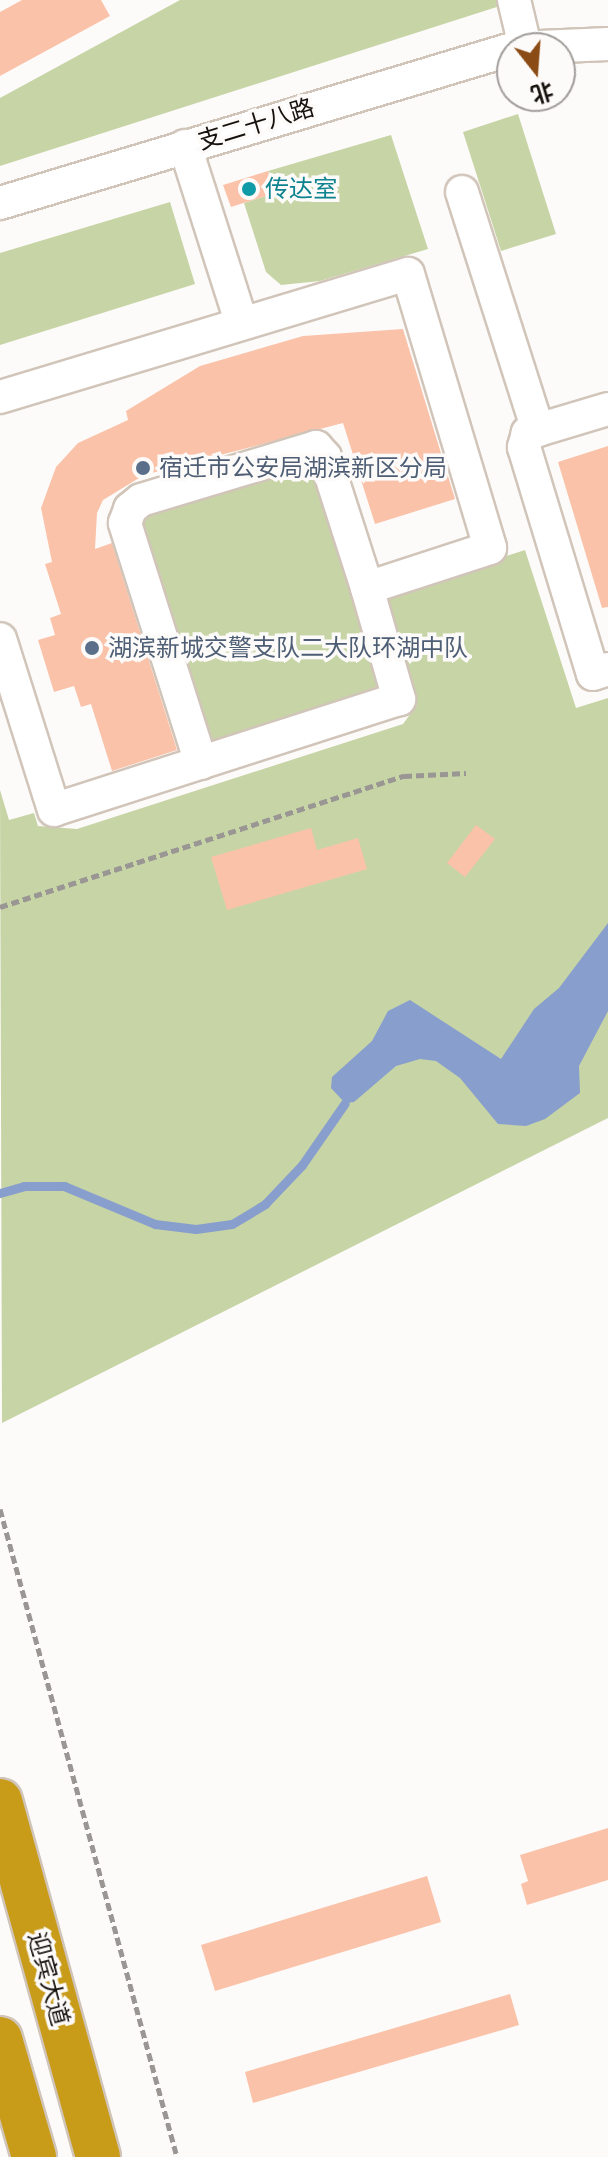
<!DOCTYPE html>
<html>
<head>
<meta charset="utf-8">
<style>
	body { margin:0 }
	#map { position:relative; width:608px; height:2157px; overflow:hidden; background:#fdfbf9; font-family:Quicksand,"Noto Sans SC",sans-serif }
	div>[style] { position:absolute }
	.green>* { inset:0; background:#c7d4a6 }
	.water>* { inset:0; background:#889ecd }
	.stream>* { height:9px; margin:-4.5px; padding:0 4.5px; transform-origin:4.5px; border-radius:4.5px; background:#889ecd }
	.building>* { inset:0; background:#fbc2aa }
	.path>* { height:5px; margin-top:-2.5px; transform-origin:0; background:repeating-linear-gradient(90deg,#999693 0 8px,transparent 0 12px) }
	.roads { filter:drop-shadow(2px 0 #d1c5ba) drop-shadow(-2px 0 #d1c5ba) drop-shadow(0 2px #d1c5ba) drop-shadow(0 -2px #d1c5ba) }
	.minor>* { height:32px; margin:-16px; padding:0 16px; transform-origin:16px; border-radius:16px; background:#fff }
	.highway>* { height:44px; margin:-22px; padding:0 22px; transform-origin:22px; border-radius:22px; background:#c89b18 }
	.dots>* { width:22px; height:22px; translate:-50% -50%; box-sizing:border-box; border:4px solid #fdfbf9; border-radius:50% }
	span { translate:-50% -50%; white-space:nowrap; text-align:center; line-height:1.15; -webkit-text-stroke:7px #fdfbf9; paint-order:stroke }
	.street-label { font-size:24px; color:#15110d }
	.culture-label { font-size:24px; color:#0d838f }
	.left { translate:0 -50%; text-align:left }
	.service-label { font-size:24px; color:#4e5e75 }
	.north { position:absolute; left:496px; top:32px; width:80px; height:80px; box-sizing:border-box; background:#fdfbf9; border:2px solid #a09d9b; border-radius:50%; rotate:163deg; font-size:22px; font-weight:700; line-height:32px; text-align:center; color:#15110d }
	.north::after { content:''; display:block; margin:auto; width:28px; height:36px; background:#8b4b14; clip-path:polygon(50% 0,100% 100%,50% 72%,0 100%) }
</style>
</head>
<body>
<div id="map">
	<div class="green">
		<i style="clip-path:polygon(180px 0,502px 0,503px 5px,0 166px,0 98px)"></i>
		<i style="clip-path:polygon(518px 114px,556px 234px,501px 251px,463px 132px)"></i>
		<i style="clip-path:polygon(391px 135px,428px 249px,320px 281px,281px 285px,266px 272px,244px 203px,274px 193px,268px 171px)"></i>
		<i style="clip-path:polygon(170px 202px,195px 284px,0 345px,0 253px)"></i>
		<i style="clip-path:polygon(315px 458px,382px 677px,373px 691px,217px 741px,205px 740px,135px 518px)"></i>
		<i style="clip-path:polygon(525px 550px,576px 708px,608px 698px,608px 1118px,2px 1423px,0 790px,9px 820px,34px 813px,38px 826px,77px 829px,403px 724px,414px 709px,413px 685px,386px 594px)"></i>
	</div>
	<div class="water">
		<i style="clip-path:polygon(608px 923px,608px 1011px,579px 1066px,580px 1093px,545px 1119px,526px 1126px,498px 1124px,460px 1078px,436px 1061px,420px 1059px,396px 1066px,354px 1102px,345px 1103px,331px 1088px,332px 1077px,372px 1041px,388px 1011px,410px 1000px,501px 1059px,534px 1009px,559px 988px)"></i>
	</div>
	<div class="stream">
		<i style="left:0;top:1193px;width:25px;rotate:-16deg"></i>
		<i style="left:24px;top:1186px;width:40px"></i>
		<i style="left:64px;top:1186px;width:99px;rotate:22.7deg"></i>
		<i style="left:155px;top:1224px;width:41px;rotate:7deg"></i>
		<i style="left:196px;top:1229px;width:36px;rotate:-8deg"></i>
		<i style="left:232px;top:1224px;width:39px;rotate:-31deg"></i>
		<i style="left:265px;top:1204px;width:54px;rotate:-46.5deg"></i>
		<i style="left:302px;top:1165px;width:75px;rotate:-55.3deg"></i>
	</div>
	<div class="building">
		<i style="clip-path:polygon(22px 0,101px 0,110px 16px,0 76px,0 12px)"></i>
		<i style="clip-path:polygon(268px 171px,275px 193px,231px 207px,223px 185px)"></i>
		<i style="clip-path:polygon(403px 329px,455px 499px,375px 524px,343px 423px,144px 475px,103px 500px,97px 513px,95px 549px,112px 543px,177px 750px,112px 771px,91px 704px,81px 707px,74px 686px,54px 692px,38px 640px,55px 635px,50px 618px,61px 614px,45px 564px,52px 562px,41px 508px,56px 467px,78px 443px,128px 420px,126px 411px,200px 366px,303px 336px)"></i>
		<i style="clip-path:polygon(608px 446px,608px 607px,602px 608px,558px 462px)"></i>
		<i style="clip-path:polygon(476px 825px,495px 839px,465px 877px,447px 863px)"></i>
		<i style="clip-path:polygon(311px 828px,317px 850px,358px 838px,367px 869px,227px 910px,211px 857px)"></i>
		<i style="clip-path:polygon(608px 1828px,608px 1880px,527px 1905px,521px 1884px,528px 1881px,520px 1855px)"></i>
		<i style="clip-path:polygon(427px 1876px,441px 1922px,215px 1991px,201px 1945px)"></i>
		<i style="clip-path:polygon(510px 1994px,519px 2025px,253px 2103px,245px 2072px)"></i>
	</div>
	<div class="path">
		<i style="left:0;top:907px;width:425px;rotate:-18deg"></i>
		<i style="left:404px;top:776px;width:62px;rotate:-2.8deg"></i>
		<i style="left:0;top:1509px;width:672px;rotate:74.72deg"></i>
	</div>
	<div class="roads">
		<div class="minor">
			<i style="left:514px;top:0;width:47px;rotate:76.6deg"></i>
			<i style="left:517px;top:48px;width:91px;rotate:-2.5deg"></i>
			<i style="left:185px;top:146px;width:185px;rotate:72.3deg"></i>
			<i style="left:462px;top:192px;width:250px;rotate:72.3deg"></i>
			<i style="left:0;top:203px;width:535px;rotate:-16.74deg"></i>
			<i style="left:0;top:397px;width:426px;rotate:-16.8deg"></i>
			<i style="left:408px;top:274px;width:286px;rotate:73.3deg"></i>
			<i style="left:490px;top:548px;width:129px;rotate:162deg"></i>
			<i style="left:367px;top:588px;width:116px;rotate:73.9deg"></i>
			<i style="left:399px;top:699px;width:362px;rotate:162.2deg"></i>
			<i style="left:54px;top:810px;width:179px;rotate:-107.5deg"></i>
			<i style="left:608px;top:409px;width:84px;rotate:163.3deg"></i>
			<i style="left:528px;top:433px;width:15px;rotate:106deg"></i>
			<i style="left:524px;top:447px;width:237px;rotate:73.1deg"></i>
			<i style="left:593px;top:674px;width:16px;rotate:-18deg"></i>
			<i style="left:201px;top:763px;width:252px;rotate:-107.6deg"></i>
			<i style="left:125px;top:523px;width:15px;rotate:-70deg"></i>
			<i style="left:130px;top:509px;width:14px;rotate:-39deg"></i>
			<i style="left:141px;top:500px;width:183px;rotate:-16.8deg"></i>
			<i style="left:316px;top:447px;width:13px;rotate:48deg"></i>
			<i style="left:325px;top:457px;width:138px;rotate:72.2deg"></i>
		</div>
		<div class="highway">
			<i style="left:0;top:1801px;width:369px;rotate:74.6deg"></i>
			<i style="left:0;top:2039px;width:123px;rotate:73.9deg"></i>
		</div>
	</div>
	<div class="dots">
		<i style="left:249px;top:189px;background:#0f9aa8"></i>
		<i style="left:143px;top:468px;background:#5c6f8a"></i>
		<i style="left:92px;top:648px;background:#5c6f8a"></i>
	</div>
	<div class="street-label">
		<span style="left:256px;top:124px;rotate:-17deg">支二十八路</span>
		<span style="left:49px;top:1979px;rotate:75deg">迎宾大道</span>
	</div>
	<div class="culture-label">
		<span class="left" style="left:265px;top:189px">传达室</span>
	</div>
	<div class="service-label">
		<span class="left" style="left:159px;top:468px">宿迁市公安局湖滨新区分局</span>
		<span class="left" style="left:108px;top:648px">湖滨新城交警支队二大队环湖中队</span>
	</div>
	<div class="north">北</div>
</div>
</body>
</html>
